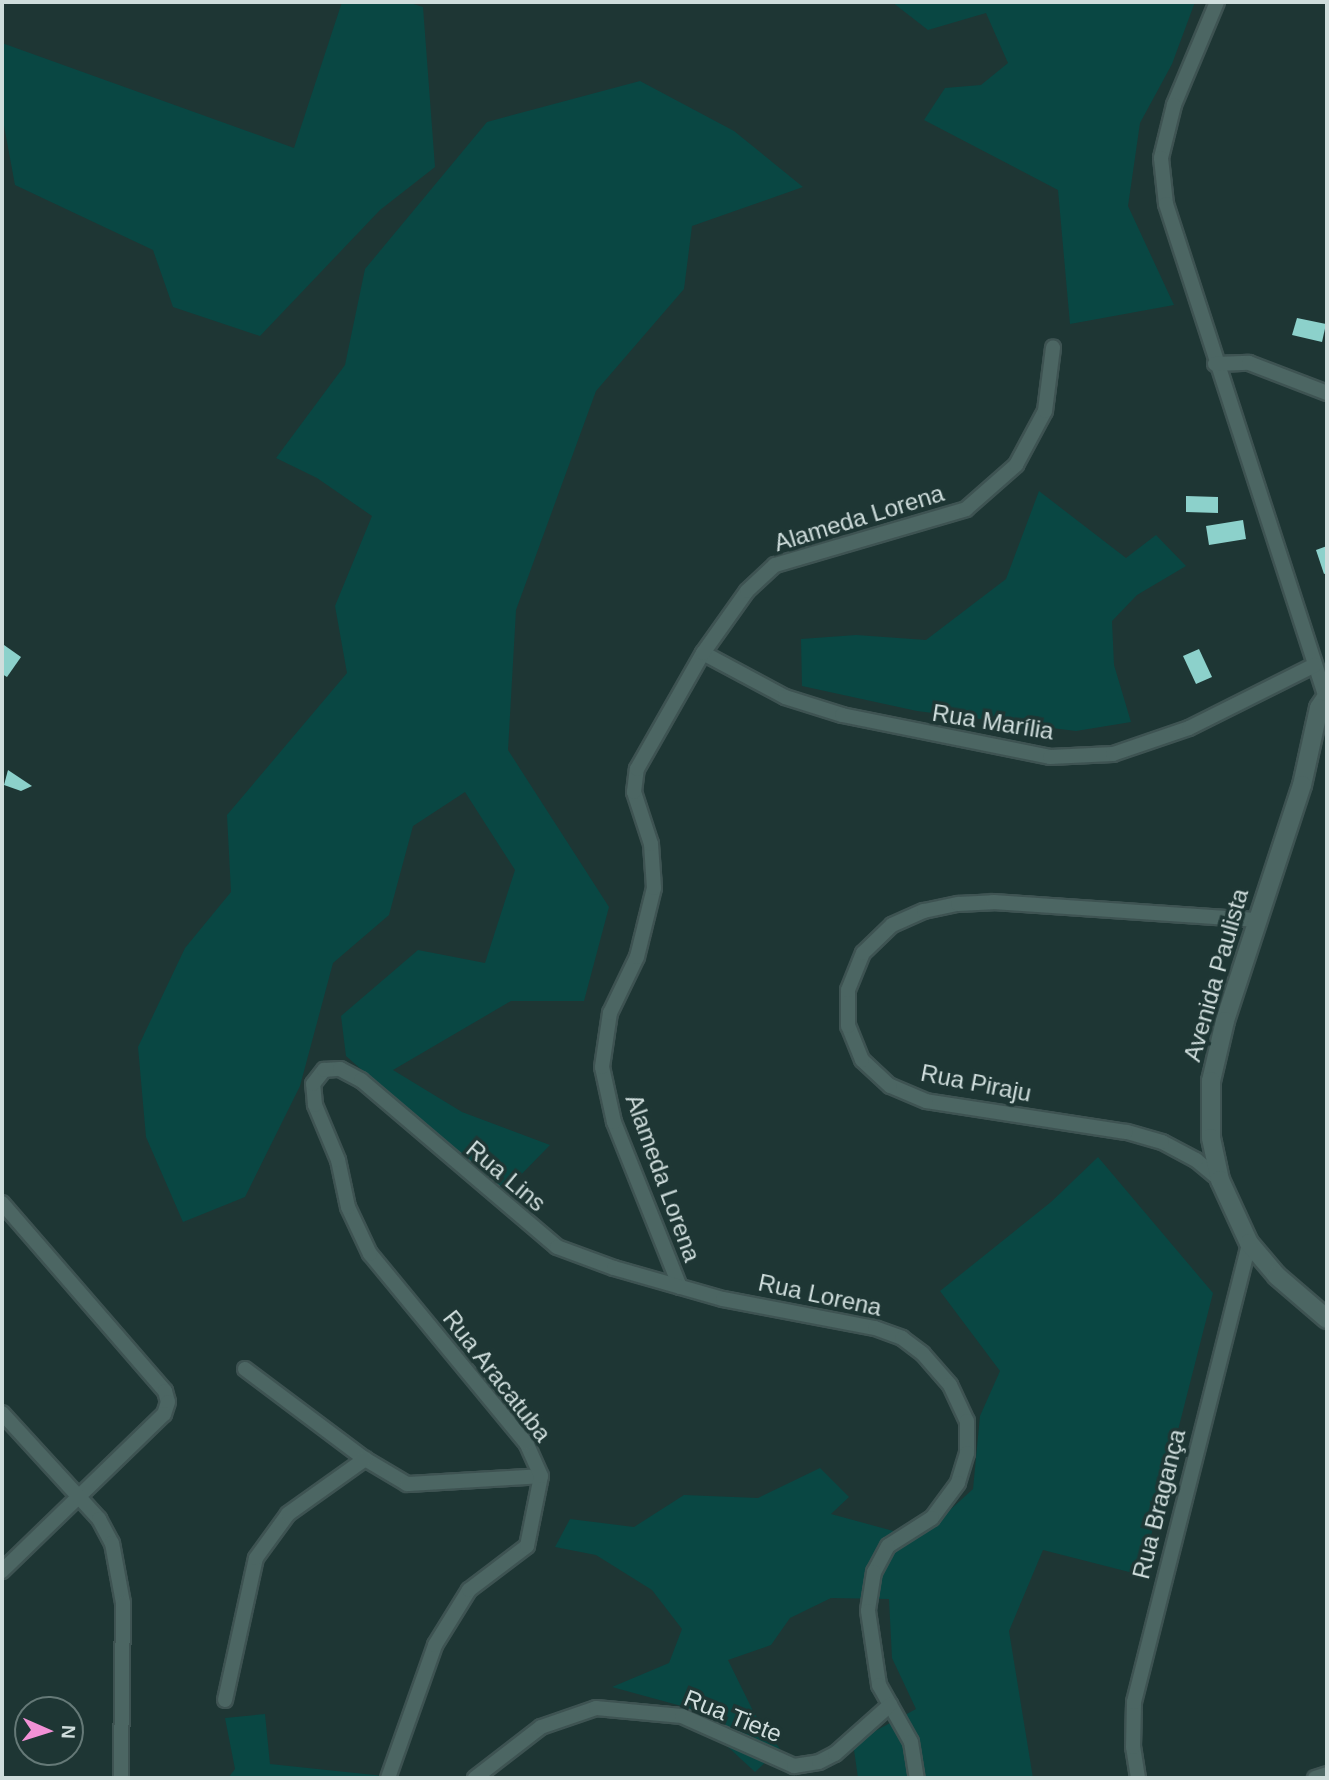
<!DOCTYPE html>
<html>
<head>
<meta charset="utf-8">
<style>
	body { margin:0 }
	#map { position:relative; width:1329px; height:1780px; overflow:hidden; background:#1e3634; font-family:Helvetica,sans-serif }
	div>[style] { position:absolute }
	.green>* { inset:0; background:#094743 }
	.building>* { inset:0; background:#8cd1cb }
	.roads { filter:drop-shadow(2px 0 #3e5352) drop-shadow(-2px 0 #3e5352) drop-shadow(0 2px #3e5352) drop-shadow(0 -2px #3e5352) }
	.minor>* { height:14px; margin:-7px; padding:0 7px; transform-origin:7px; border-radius:7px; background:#4c6663 }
	.tertiary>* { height:18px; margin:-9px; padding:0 9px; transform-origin:9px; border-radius:9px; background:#4c6663 }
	span { translate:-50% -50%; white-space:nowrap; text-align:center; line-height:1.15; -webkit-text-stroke:7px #1e3634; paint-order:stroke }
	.street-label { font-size:24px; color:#cfdddc }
	.frame { position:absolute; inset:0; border:4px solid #cfdddc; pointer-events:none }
	.north { position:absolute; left:14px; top:1696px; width:70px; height:70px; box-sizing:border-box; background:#1e3634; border:2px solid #657977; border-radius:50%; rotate:93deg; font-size:19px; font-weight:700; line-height:28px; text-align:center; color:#cfdddc }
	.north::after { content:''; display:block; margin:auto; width:24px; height:32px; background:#f291d6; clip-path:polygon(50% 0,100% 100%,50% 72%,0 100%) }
</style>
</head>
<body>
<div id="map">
	<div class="green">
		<i style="clip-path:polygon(342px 2px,407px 2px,423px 7px,435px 167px,380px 210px,260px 336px,173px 307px,153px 250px,15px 185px,2px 115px,2px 43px,294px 148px)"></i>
		<i style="clip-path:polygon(892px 2px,1195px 2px,1172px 64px,1140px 123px,1128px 206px,1174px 305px,1070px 324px,1058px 190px,924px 120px,945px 88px,981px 85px,1008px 63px,986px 13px,928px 30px)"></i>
		<i style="clip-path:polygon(640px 81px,734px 131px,803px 187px,692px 226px,684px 289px,596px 391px,516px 610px,508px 750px,609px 907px,584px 1001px,511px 1001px,393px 1070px,462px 1112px,550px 1145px,502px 1194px,346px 1056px,341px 1016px,418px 950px,485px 963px,515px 870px,465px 792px,413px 826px,389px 915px,333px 963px,300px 1086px,245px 1197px,183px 1222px,146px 1137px,138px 1047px,185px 948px,231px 892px,227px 815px,347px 673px,335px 606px,372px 516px,317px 478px,276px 458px,345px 365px,365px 269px,487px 122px)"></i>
		<i style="clip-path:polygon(1039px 491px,1126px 558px,1156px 535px,1186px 566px,1137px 595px,1112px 621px,1114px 665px,1131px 722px,1076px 731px,917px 711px,802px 686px,801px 639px,856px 635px,926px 640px,1006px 579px)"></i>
		<i style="clip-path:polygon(1098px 1157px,1213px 1293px,1141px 1575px,1043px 1550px,1009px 1631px,1033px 1778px,858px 1778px,853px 1743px,916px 1709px,892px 1658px,889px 1599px,831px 1598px,790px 1618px,771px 1645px,728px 1660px,754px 1713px,780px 1749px,755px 1772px,685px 1707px,612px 1687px,669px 1663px,682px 1629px,652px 1590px,596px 1555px,555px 1547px,570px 1519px,634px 1527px,684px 1495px,758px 1498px,820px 1468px,849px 1497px,831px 1514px,919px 1538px,973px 1489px,980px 1416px,1000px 1371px,940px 1291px,1051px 1202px)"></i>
		<i style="clip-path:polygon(265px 1714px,270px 1764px,403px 1778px,228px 1778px,235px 1769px,225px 1718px)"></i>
	</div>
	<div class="building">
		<i style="clip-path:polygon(1297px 318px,1326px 324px,1322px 342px,1292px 335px)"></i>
		<i style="clip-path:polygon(1186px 496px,1218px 497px,1218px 513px,1186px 512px)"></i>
		<i style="clip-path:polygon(1243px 520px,1246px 539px,1209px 545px,1206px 526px)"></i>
		<i style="clip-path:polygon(1327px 546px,1327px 573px,1324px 574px,1316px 550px)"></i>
		<i style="clip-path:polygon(4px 645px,21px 657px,7px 677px,2px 674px)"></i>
		<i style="clip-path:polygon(1199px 649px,1212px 677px,1196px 684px,1183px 656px)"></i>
		<i style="clip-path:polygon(8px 770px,32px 786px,21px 791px,4px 785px)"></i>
	</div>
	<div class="roads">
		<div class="minor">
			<i style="left:1217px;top:2px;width:112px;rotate:112.7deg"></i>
			<i style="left:1174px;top:105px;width:55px;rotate:103.8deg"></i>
			<i style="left:1161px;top:158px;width:46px;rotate:83.8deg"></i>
			<i style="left:1166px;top:204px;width:522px;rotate:72.05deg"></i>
			<i style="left:1215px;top:364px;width:34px;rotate:-2deg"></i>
			<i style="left:1249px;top:363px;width:84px;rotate:21deg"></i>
			<i style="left:703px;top:653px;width:93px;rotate:28.2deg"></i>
			<i style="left:785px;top:697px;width:60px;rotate:17.5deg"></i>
			<i style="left:842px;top:715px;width:212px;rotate:11.4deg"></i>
			<i style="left:1050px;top:757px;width:63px;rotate:-2.7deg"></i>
			<i style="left:1113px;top:754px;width:80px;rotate:-18.9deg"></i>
			<i style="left:1189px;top:728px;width:141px;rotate:-26.6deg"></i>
			<i style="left:1220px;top:1180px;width:31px;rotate:-140deg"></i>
			<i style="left:1196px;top:1160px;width:38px;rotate:-152deg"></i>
			<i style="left:1162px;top:1142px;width:37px;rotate:-164deg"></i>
			<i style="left:1126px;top:1132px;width:202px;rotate:-171.2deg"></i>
			<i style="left:926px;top:1101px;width:39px;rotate:-157deg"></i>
			<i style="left:890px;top:1086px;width:38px;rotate:-137deg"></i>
			<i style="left:862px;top:1060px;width:37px;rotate:-112deg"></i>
			<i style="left:848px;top:1026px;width:36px;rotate:-90deg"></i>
			<i style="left:848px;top:990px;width:40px;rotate:-68deg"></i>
			<i style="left:863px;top:953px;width:40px;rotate:-44deg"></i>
			<i style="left:892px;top:925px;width:35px;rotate:-24deg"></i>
			<i style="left:924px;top:911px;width:35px;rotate:-12deg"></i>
			<i style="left:958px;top:904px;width:35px;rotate:-3deg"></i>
			<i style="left:993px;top:902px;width:263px;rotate:3.9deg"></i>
			<i style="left:2px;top:1203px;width:249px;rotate:49.1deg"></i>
			<i style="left:165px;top:1391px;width:11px;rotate:75deg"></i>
			<i style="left:168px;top:1402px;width:13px;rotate:108deg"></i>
			<i style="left:164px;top:1414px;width:226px;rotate:135.9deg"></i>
			<i style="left:680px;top:1287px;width:178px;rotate:-111.8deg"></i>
			<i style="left:614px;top:1122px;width:56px;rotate:-102.3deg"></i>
			<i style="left:602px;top:1067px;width:55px;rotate:-81.6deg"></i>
			<i style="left:610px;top:1013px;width:62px;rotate:-64.3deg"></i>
			<i style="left:637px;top:957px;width:71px;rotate:-76.2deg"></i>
			<i style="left:654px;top:888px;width:44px;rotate:-93.9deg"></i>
			<i style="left:651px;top:844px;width:55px;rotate:-108.1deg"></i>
			<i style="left:634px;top:792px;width:23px;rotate:-83deg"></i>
			<i style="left:637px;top:769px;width:133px;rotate:-60.4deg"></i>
			<i style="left:703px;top:653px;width:76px;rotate:-54.6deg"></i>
			<i style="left:747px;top:591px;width:38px;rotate:-43deg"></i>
			<i style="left:775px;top:565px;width:199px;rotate:-16.3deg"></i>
			<i style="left:966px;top:509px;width:67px;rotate:-41.3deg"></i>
			<i style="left:1016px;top:465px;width:61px;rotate:-61.8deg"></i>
			<i style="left:1045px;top:411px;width:64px;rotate:-82.8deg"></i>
			<i style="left:245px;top:1369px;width:150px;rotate:36.9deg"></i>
			<i style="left:365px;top:1459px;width:49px;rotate:30.8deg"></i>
			<i style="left:407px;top:1484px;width:134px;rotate:-3.4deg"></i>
			<i style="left:2px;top:1413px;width:144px;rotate:47.5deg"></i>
			<i style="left:99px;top:1519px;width:27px;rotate:62deg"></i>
			<i style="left:112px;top:1543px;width:61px;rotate:79.6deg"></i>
			<i style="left:123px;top:1603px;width:175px;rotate:90.7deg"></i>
			<i style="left:225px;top:1700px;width:145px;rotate:-77.7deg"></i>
			<i style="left:256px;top:1558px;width:54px;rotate:-54deg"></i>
			<i style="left:288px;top:1514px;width:95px;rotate:-35.5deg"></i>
			<i style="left:388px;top:1778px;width:141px;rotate:-70.5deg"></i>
			<i style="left:435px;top:1645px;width:65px;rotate:-58.3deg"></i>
			<i style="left:469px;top:1590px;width:73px;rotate:-37.2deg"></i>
			<i style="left:527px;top:1546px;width:71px;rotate:-78.7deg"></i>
			<i style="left:541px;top:1476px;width:36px;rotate:-114deg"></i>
			<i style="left:526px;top:1443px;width:245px;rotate:-129.5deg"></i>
			<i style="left:370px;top:1254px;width:52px;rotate:-115.1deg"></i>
			<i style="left:348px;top:1207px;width:48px;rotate:-102deg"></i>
			<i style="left:338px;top:1160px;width:60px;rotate:-112.7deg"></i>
			<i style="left:315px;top:1105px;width:21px;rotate:-95deg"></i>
			<i style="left:313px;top:1084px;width:18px;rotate:-52deg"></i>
			<i style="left:324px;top:1070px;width:16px;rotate:-4deg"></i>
			<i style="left:340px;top:1069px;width:24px;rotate:28deg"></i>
			<i style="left:361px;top:1080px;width:257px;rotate:40.4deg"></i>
			<i style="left:557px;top:1247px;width:61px;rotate:20.2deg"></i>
			<i style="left:614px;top:1268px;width:113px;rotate:15.9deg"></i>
			<i style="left:723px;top:1299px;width:155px;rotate:10.8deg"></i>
			<i style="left:875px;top:1328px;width:29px;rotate:20deg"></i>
			<i style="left:902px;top:1338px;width:26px;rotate:37deg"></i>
			<i style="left:923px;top:1354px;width:41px;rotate:48.9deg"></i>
			<i style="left:950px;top:1385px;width:40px;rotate:65deg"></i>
			<i style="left:967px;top:1421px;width:32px;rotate:90deg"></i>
			<i style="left:967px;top:1453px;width:31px;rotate:107deg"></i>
			<i style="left:958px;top:1483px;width:44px;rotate:126.6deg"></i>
			<i style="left:932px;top:1518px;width:52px;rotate:147.5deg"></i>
			<i style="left:888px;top:1546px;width:30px;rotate:118deg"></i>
			<i style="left:874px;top:1572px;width:39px;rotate:99deg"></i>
			<i style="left:868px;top:1611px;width:75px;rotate:81.5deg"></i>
			<i style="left:879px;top:1685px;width:65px;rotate:60.7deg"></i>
			<i style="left:911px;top:1742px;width:36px;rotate:81deg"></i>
			<i style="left:475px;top:1778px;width:83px;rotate:-37.7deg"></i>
			<i style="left:541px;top:1727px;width:58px;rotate:-19.1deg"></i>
			<i style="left:596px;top:1708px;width:86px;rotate:5.3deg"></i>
			<i style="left:682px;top:1716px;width:123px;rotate:24.1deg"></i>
			<i style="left:794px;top:1766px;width:25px;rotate:-9deg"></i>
			<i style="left:819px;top:1762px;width:18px;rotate:-27deg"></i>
			<i style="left:835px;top:1754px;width:74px;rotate:-41.7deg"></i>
			<i style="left:1138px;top:1778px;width:31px;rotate:-99deg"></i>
			<i style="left:1133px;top:1747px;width:45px;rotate:-88.7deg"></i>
			<i style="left:1134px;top:1702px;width:473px;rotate:-75.9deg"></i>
			<i style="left:1315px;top:1778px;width:13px;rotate:-18deg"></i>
		</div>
		<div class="tertiary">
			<i style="left:1327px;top:696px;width:14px;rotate:124deg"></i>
			<i style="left:1319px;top:708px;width:79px;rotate:102.4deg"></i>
			<i style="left:1302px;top:785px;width:248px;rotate:108.1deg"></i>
			<i style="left:1225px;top:1021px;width:62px;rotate:103.1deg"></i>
			<i style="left:1211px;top:1081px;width:57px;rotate:90deg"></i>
			<i style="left:1211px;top:1138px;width:43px;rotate:77.9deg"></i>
			<i style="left:1220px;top:1180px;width:69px;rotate:65.3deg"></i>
			<i style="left:1249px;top:1243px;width:43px;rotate:49.7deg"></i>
			<i style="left:1277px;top:1276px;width:66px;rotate:40.7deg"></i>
		</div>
	</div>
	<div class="street-label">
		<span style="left:859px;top:518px;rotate:-17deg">Alameda Lorena</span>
		<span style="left:993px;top:722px;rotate:9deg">Rua Marília</span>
		<span style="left:1216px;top:975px;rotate:-74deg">Avenida Paulista</span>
		<span style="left:976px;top:1083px;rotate:11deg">Rua Piraju</span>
		<span style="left:506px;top:1176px;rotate:40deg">Rua Lins</span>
		<span style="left:663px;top:1178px;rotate:70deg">Alameda Lorena</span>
		<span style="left:820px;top:1295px;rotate:12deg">Rua Lorena</span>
		<span style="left:497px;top:1376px;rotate:52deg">Rua Aracatuba</span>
		<span style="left:1159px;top:1504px;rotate:-76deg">Rua Bragança</span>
		<span style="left:733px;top:1716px;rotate:22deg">Rua Tiete</span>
	</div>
	<div class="frame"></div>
	<div class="north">N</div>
</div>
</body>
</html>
